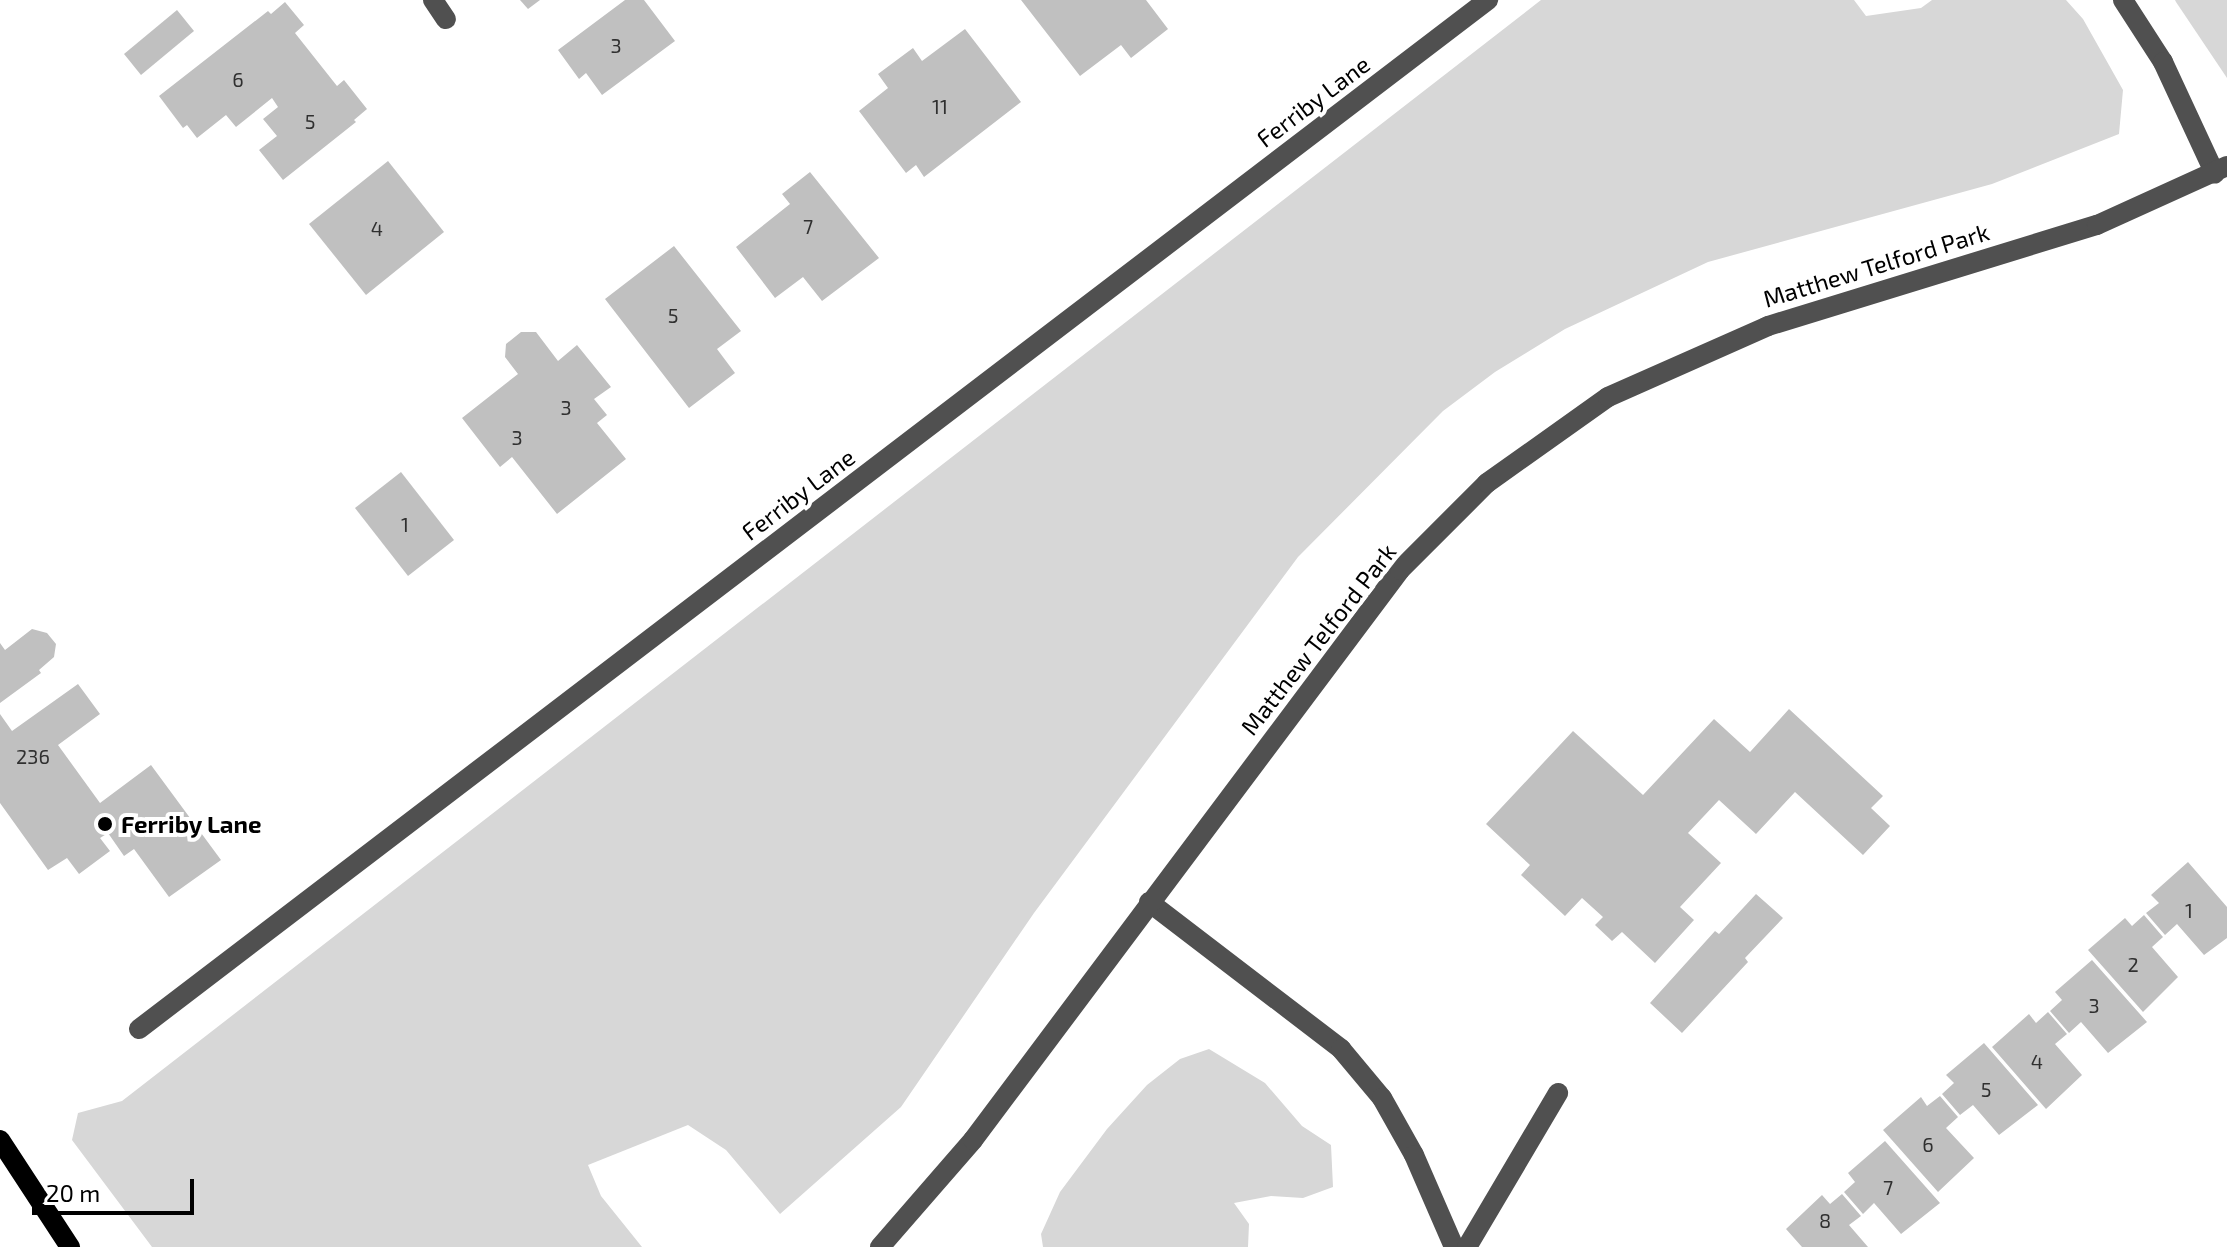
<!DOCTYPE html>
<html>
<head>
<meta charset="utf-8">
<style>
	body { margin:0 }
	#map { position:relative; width:2227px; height:1247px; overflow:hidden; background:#fff; font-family:"Exo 2",sans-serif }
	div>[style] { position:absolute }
	.green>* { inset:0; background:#d7d7d7 }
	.building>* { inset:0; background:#c0c0c0 }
	.minor>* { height:20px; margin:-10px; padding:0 10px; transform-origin:10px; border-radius:10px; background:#505050 }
	.major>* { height:20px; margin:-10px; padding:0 10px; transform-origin:10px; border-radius:10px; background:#000 }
	.dots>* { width:22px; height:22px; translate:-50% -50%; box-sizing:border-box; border:4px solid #fff; border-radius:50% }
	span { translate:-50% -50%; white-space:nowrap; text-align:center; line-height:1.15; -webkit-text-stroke:8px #fff; paint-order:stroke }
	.number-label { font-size:20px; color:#303030 }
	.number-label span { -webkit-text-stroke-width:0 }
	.street-label { font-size:24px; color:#000 }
	.poi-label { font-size:24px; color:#000; font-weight:700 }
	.left { translate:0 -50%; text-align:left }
	.scale { position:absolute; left:32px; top:1179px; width:162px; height:36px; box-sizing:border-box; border:4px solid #000; border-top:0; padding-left:10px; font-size:24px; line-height:28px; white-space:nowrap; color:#000; -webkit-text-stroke:6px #fff; paint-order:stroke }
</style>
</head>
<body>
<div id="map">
	<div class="green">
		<i style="clip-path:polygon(1541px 0,1854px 0,1866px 16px,1921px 8px,1932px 0,2066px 0,2083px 19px,2123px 90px,2119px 134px,1992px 184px,1708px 262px,1565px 329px,1495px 372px,1443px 411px,1298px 557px,1034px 913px,901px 1107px,780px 1214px,726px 1150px,688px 1125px,588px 1165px,601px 1196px,642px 1247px,152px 1247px,72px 1140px,78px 1113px,122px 1101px)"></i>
		<i style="clip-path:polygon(2175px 0,2227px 0,2227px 78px,2176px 2px)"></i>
		<i style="clip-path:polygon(1209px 1049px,1265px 1083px,1302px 1126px,1331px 1145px,1333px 1187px,1303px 1198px,1271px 1196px,1234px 1203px,1249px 1224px,1248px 1247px,1043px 1247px,1041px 1234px,1060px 1192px,1107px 1129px,1147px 1085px,1180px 1059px)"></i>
	</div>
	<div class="building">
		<i style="clip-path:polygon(520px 0,540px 0,528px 9px)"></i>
		<i style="clip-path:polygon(625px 0,644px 0,675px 41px,602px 95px,586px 73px,579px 79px,558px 50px)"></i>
		<i style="clip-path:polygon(1021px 0,1146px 0,1168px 29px,1131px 58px,1121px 45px,1080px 76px)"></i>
		<i style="clip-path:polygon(285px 2px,304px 25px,295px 33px,337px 86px,344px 80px,367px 109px,354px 120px,356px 122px,283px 180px,259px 150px,277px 136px,263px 119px,278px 107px,272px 98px,236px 127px,226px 115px,197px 138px,187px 125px,183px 128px,159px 96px,268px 11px,271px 14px)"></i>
		<i style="clip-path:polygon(177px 10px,194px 31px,141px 75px,124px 54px)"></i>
		<i style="clip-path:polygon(965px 29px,1021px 102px,924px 177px,916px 165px,906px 173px,859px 111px,888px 88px,878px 74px,913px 48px,922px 61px)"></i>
		<i style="clip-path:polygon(388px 161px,444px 232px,366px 295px,309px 224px)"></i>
		<i style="clip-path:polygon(810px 172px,879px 258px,822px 301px,803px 277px,775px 298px,736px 247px,790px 204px,782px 194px)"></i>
		<i style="clip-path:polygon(674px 246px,741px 331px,717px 349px,735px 373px,689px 408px,605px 299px)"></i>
		<i style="clip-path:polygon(521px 332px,536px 332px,558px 361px,577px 345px,611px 387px,594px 399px,607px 415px,597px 423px,626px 459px,557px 514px,512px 457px,500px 467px,462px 418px,518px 374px,505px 357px,506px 344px)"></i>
		<i style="clip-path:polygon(401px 472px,454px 540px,408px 576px,355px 508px)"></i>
		<i style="clip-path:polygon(32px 629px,47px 633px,56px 644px,54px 657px,39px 670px,41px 673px,0 703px,0 643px,5px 650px)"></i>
		<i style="clip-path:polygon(78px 684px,100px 714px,58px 745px,100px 803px,151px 765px,221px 860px,169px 897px,134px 849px,124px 856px,108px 833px,100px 838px,110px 851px,79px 874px,67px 858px,48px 870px,0 803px,0 714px,12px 731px)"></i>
		<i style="clip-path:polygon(1789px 709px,1883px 796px,1871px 808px,1890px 826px,1863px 855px,1795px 792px,1756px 834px,1719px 800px,1688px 833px,1721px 863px,1680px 907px,1694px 920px,1655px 963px,1622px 932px,1612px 941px,1595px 925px,1603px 917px,1582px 898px,1565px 916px,1521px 875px,1530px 865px,1486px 824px,1573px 731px,1643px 795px,1714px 719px,1750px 752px)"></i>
		<i style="clip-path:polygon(2188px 862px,2227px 907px,2227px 938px,2204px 955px,2177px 924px,2165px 935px,2146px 913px,2159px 903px,2151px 895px)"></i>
		<i style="clip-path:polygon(1756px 894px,1783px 918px,1745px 958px,1748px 962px,1682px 1033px,1650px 1003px,1715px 931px,1719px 934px)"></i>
		<i style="clip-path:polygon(2144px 915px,2163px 937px,2152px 947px,2178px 977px,2143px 1012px,2088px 950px,2125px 918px,2132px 926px)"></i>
		<i style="clip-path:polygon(2092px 960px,2147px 1022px,2108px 1053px,2081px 1022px,2069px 1033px,2050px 1011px,2062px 1000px,2055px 992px)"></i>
		<i style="clip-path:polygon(2048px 1012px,2067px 1034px,2055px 1044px,2082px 1075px,2046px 1109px,1992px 1047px,2029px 1014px,2036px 1023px)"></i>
		<i style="clip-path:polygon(1984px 1043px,2038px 1105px,1999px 1135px,1973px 1105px,1960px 1115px,1942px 1094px,1954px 1083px,1946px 1075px)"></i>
		<i style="clip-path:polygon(1940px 1096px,1958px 1117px,1946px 1128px,1974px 1158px,1938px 1192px,1883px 1130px,1921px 1097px,1927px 1106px)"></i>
		<i style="clip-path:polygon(1885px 1141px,1940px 1203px,1901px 1234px,1874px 1203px,1863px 1214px,1844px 1192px,1855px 1182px,1848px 1173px)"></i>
		<i style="clip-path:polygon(1842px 1194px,1861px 1216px,1849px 1225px,1868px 1247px,1802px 1247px,1786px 1229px,1822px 1195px,1830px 1204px)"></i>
	</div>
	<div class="minor">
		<i style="left:433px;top:0;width:23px;rotate:56deg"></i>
		<i style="left:2123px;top:0;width:74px;rotate:57.2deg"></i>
		<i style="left:2163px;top:62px;width:123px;rotate:65.1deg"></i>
		<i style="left:1149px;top:902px;width:242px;rotate:37.4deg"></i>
		<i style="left:1341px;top:1049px;width:64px;rotate:50.1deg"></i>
		<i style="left:1382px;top:1098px;width:65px;rotate:60.7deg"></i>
		<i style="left:1414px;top:1155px;width:100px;rotate:66.5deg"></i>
		<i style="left:139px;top:1029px;width:1697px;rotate:-37.34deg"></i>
		<i style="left:880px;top:1247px;width:142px;rotate:-49deg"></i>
		<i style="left:973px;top:1140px;width:712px;rotate:-53.16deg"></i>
		<i style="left:1400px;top:570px;width:123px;rotate:-45deg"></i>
		<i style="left:1487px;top:483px;width:148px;rotate:-35.4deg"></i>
		<i style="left:1608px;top:397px;width:175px;rotate:-23.9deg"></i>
		<i style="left:1768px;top:326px;width:344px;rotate:-17.1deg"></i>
		<i style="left:2097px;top:225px;width:143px;rotate:-24.4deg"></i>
		<i style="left:1467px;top:1247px;width:179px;rotate:-59.4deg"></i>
	</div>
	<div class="major">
		<i style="left:0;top:1140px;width:128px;rotate:56.8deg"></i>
	</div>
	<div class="dots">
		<i style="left:105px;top:824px;background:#000"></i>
	</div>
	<div class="number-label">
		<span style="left:616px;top:45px">3</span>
		<span style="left:238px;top:79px">6</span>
		<span style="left:940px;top:106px">11</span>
		<span style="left:310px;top:121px">5</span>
		<span style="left:808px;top:226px">7</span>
		<span style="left:377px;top:228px">4</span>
		<span style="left:673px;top:315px">5</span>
		<span style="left:566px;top:407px">3</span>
		<span style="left:517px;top:437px">3</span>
		<span style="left:405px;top:524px">1</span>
		<span style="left:33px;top:756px">236</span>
		<span style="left:2189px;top:910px">1</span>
		<span style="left:2133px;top:964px">2</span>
		<span style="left:2094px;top:1005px">3</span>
		<span style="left:2037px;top:1061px">4</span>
		<span style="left:1986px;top:1089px">5</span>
		<span style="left:1928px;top:1144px">6</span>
		<span style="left:1888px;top:1187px">7</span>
		<span style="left:1825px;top:1220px">8</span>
	</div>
	<div class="street-label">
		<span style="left:1313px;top:101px;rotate:-37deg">Ferriby Lane</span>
		<span style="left:1876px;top:265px;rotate:-17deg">Matthew Telford Park</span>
		<span style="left:798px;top:494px;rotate:-37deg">Ferriby Lane</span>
		<span style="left:1318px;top:639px;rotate:-52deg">Matthew Telford Park</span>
	</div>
	<div class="poi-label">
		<span class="left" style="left:121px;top:824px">Ferriby Lane</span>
	</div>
	<div class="scale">20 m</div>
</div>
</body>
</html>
